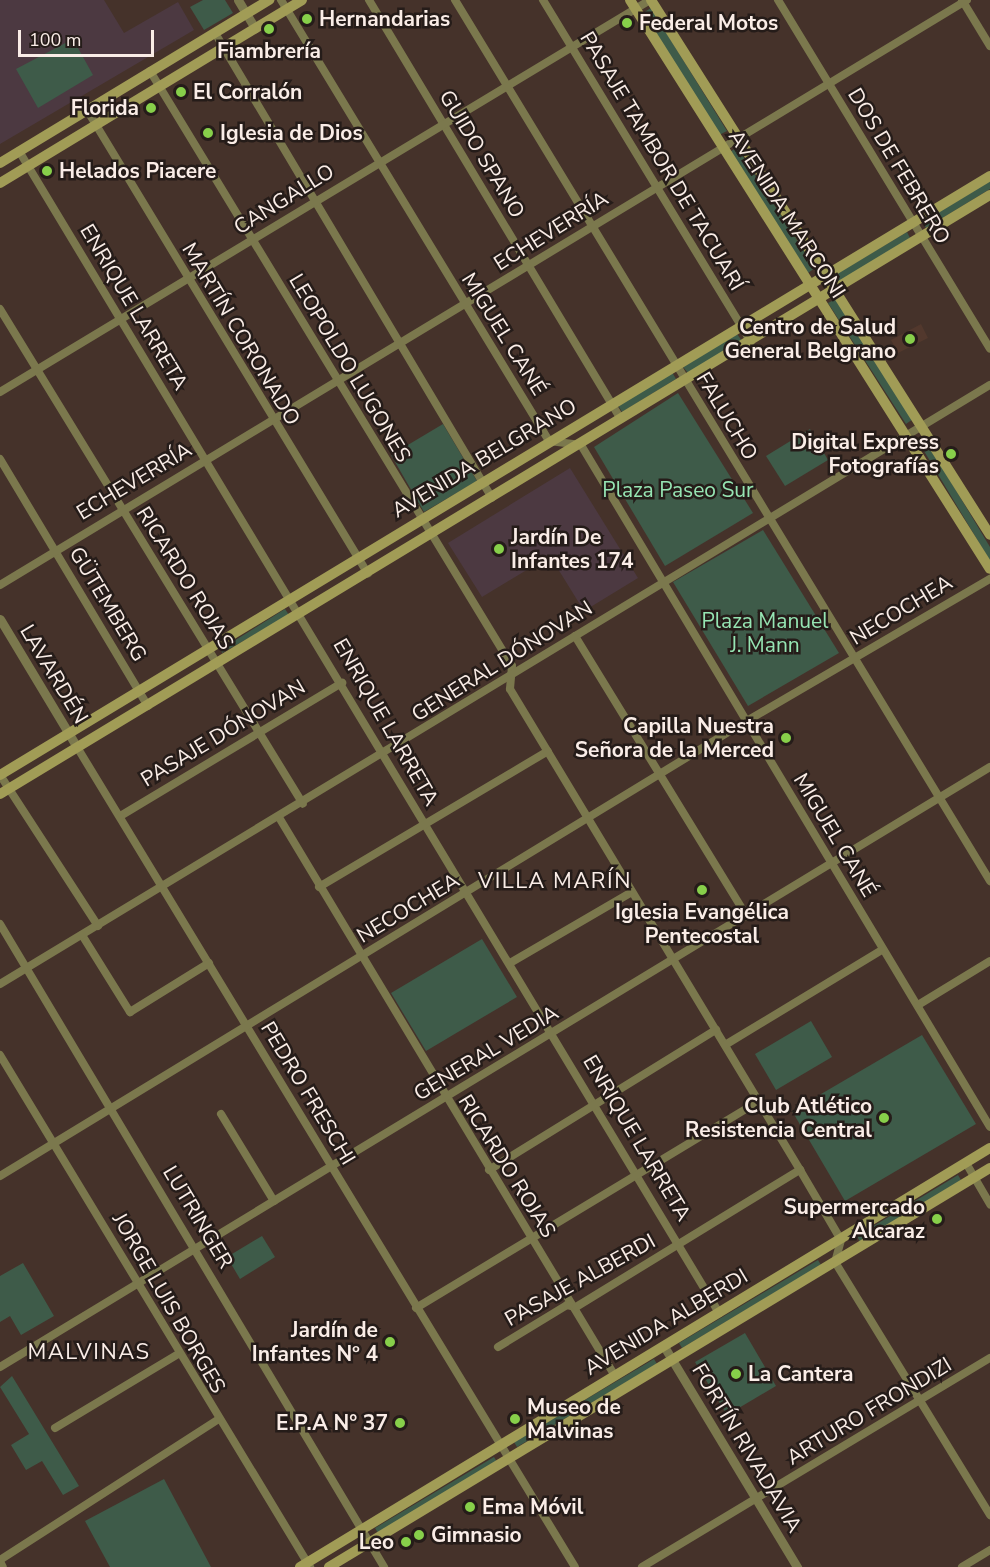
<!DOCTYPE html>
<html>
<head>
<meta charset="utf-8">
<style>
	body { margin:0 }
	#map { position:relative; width:990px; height:1567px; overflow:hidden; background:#45322a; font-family:"Nunito Sans",sans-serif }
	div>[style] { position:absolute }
	.built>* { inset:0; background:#52382d }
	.industrial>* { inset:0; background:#4c3941 }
	.green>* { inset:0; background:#3e5b49 }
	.minor>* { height:8px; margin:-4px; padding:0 4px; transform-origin:4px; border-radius:4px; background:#7b784d }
	.tertiary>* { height:9px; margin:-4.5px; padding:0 4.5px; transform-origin:4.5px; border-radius:4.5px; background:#7b784d }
	.secondary>* { height:10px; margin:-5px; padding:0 5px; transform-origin:5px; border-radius:5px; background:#a19c56 }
	.dots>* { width:16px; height:16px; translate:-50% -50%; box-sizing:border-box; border:3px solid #251c19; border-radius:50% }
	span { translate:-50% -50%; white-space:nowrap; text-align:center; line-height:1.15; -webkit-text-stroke:5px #251c19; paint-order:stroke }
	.poi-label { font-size:21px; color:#faede7; font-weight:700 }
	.left { translate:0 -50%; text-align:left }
	.right { translate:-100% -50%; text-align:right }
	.street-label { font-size:21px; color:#faede7 }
	.park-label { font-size:21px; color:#96e5b3 }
	.neighbourhood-label { font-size:22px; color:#faede7; letter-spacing:1.5px }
	.scale { position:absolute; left:18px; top:30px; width:136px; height:27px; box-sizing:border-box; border:3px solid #faede7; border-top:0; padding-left:8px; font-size:18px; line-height:21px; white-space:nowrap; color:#faede7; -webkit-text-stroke:4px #251c19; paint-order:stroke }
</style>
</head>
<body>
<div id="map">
	<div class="built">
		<i style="clip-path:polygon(921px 324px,928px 338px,898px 353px,891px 340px)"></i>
	</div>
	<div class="industrial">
		<i style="clip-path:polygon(0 0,104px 0,124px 33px,178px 2px,194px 30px,0 144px)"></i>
		<i style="clip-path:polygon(570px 468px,638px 578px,584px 611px,550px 556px,482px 597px,448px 543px)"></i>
	</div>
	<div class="green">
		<i style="clip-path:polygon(203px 0,225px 0,233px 13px,204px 30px,190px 7px)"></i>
		<i style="clip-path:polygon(651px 8px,727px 131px,719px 135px,643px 13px)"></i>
		<i style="clip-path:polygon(73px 39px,93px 75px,38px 108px,16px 69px)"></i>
		<i style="clip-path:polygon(737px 147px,815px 268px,808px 273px,730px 152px)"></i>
		<i style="clip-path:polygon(990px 181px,990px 189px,926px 228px,923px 222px)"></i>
		<i style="clip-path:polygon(907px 232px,910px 238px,837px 283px,833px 276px)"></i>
		<i style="clip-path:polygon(836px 299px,913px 419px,906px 424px,828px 303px)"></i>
		<i style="clip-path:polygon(737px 334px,742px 341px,688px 373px,683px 367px)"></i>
		<i style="clip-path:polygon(672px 372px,676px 379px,622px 412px,618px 405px)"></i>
		<i style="clip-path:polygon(678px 393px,753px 513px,665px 566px,594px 447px)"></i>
		<i style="clip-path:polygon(443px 424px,477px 481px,424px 512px,391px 455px)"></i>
		<i style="clip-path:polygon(810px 429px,828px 460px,785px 486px,766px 456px)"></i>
		<i style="clip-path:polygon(924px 437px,990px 547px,990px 561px,918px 441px)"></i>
		<i style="clip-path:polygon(763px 530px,839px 653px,748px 706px,673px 582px)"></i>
		<i style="clip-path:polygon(285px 609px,289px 615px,222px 653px,221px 649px)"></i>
		<i style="clip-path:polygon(482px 939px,517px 997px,426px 1051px,391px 993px)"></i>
		<i style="clip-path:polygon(811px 1021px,832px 1057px,776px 1090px,755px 1054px)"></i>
		<i style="clip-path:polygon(922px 1035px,976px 1124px,845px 1201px,792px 1111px)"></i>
		<i style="clip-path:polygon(958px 1175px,961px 1180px,860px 1242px,857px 1236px)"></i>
		<i style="clip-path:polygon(262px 1236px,275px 1257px,240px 1279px,227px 1257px)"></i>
		<i style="clip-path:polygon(818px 1260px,821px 1265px,682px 1348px,679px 1343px)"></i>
		<i style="clip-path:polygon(23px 1263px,54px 1316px,21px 1335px,10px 1316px,0 1322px,0 1276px)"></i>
		<i style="clip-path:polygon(745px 1333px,776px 1386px,727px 1415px,695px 1362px)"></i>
		<i style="clip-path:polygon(654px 1359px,657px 1364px,517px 1447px,514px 1442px)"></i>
		<i style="clip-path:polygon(12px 1376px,79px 1486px,63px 1495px,42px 1461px,26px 1470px,11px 1445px,29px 1434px,0 1387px)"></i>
		<i style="clip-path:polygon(494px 1457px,497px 1462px,378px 1533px,375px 1528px)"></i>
		<i style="clip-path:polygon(164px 1479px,211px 1567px,110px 1567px,85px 1521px)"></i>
	</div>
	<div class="minor">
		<i style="left:281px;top:0;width:516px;rotate:58.71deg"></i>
		<i style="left:549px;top:441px;width:32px;rotate:7deg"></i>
		<i style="left:581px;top:445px;width:795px;rotate:59.05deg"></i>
		<i style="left:369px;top:0;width:489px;rotate:59deg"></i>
		<i style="left:455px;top:0;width:1031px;rotate:58.73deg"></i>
		<i style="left:543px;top:0;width:400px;rotate:58.7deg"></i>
		<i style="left:778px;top:0;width:408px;rotate:58.7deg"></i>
		<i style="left:962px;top:0;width:54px;rotate:58.7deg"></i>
		<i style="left:215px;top:33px;width:541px;rotate:59.22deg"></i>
		<i style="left:150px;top:71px;width:696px;rotate:58.68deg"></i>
		<i style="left:512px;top:666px;width:23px;rotate:95deg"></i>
		<i style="left:510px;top:689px;width:562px;rotate:58.91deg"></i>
		<i style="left:800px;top:1170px;width:81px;rotate:59.6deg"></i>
		<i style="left:841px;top:1240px;width:23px;rotate:105deg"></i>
		<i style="left:835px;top:1262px;width:297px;rotate:58.5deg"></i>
		<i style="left:87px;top:110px;width:542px;rotate:58.8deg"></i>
		<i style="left:19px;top:151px;width:1357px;rotate:58.93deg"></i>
		<i style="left:0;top:309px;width:580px;rotate:58.53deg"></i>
		<i style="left:0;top:392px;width:759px;rotate:-31.09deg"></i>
		<i style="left:0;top:459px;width:288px;rotate:59.1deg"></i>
		<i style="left:0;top:585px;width:1130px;rotate:-31.17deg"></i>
		<i style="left:575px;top:636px;width:329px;rotate:58.5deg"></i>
		<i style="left:77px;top:747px;width:959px;rotate:58.73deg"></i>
		<i style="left:0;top:775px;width:180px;rotate:57deg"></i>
		<i style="left:122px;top:815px;width:257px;rotate:-31deg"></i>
		<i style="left:280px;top:819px;width:650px;rotate:58.98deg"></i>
		<i style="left:319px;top:887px;width:266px;rotate:-30.7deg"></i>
		<i style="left:0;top:924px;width:749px;rotate:59.15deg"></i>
		<i style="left:82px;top:935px;width:91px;rotate:58.1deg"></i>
		<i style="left:130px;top:1012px;width:93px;rotate:-31.8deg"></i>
		<i style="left:510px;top:963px;width:141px;rotate:-30.2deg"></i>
		<i style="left:0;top:984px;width:1157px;rotate:-31.18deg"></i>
		<i style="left:918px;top:1005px;width:84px;rotate:-31.4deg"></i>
		<i style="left:725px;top:1045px;width:184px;rotate:-31.2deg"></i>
		<i style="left:0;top:1055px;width:599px;rotate:58.81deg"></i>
		<i style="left:221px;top:1114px;width:102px;rotate:58.7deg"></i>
		<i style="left:966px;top:1163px;width:48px;rotate:59.7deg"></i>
		<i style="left:489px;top:1170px;width:267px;rotate:-31.7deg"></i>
		<i style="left:0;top:1176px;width:872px;rotate:-31.36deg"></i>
		<i style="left:745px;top:722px;width:284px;rotate:-30.3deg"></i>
		<i style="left:416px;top:1308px;width:399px;rotate:-31.1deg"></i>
		<i style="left:498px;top:1347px;width:81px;rotate:-31.3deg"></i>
		<i style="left:567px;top:1305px;width:9px;rotate:13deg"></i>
		<i style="left:576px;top:1307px;width:263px;rotate:-31.5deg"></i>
		<i style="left:0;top:1367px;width:1158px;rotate:-31.22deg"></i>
		<i style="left:55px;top:1428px;width:144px;rotate:-31deg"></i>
		<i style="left:0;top:1560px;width:258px;rotate:-32.8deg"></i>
		<i style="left:642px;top:1567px;width:406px;rotate:-31deg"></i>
		<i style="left:962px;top:1567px;width:33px;rotate:-31deg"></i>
	</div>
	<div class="tertiary">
		<i style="left:238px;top:0;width:33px;rotate:59deg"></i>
		<i style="left:0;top:619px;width:149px;rotate:59deg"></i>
		<i style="left:665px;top:1348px;width:256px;rotate:58.9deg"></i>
		<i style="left:0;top:1563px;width:4px;rotate:63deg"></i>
	</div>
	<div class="secondary">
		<i style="left:630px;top:0;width:673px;rotate:57.68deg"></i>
		<i style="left:651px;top:0;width:633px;rotate:57.64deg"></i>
		<i style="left:0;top:163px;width:315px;rotate:-31.2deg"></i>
		<i style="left:0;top:183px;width:353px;rotate:-31.2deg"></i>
		<i style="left:0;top:775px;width:1157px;rotate:-31.18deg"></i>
		<i style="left:0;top:794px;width:1157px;rotate:-31.18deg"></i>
		<i style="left:300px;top:1567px;width:807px;rotate:-31.27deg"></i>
		<i style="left:329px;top:1567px;width:772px;rotate:-31.12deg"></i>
	</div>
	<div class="dots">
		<i style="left:307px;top:19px;background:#87cf4a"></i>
		<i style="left:627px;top:23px;background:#87cf4a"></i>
		<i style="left:269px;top:29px;background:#87cf4a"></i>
		<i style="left:181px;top:92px;background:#87cf4a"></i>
		<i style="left:151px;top:108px;background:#87cf4a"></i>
		<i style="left:208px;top:133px;background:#87cf4a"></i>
		<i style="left:47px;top:171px;background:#87cf4a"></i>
		<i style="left:910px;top:339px;background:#87cf4a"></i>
		<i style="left:951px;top:454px;background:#87cf4a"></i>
		<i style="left:499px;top:549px;background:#87cf4a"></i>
		<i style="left:786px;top:738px;background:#87cf4a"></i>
		<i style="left:702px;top:890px;background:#87cf4a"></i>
		<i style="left:884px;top:1118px;background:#87cf4a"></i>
		<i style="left:937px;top:1219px;background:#87cf4a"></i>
		<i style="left:390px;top:1342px;background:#87cf4a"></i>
		<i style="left:736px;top:1374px;background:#87cf4a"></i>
		<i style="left:515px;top:1419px;background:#87cf4a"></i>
		<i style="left:400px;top:1423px;background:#87cf4a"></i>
		<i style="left:470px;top:1507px;background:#87cf4a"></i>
		<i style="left:419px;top:1535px;background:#87cf4a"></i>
		<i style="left:406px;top:1542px;background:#87cf4a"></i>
	</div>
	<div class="poi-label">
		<span class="left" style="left:319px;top:19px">Hernandarias</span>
		<span class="left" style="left:639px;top:23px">Federal Motos</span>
		<span style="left:269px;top:51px">Fiambrería</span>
		<span class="left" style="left:193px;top:92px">El Corralón</span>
		<span class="right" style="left:139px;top:108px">Florida</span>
		<span class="left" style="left:220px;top:133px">Iglesia de Dios</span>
		<span class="left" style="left:59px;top:171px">Helados Piacere</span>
		<span class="right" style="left:896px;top:339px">Centro de Salud<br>General Belgrano</span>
		<span class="right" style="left:939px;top:454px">Digital Express<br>Fotografías</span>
		<span class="left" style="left:511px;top:549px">Jardín De<br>Infantes 174</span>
		<span class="right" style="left:774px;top:738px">Capilla Nuestra<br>Señora de la Merced</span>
		<span style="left:702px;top:924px">Iglesia Evangélica<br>Pentecostal</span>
		<span class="right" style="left:872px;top:1118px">Club Atlético<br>Resistencia Central</span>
		<span class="right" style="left:925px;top:1219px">Supermercado<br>Alcaraz</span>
		<span class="right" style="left:378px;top:1342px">Jardín de<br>Infantes Nº 4</span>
		<span class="left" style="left:748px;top:1374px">La Cantera</span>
		<span class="left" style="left:527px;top:1419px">Museo de<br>Malvinas</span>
		<span class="right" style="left:388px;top:1423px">E.P.A N° 37</span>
		<span class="left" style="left:482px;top:1507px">Ema Móvil</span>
		<span class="left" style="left:431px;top:1535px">Gimnasio</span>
		<span class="right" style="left:394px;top:1542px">Leo</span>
	</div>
	<div class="street-label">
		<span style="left:482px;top:154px;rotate:59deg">GUIDO SPANO</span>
		<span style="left:662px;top:161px;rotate:59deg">PASAJE TAMBOR DE TACUARÍ</span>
		<span style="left:899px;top:166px;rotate:59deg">DOS DE FEBRERO</span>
		<span style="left:284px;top:199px;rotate:-32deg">CANGALLO</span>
		<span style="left:787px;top:214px;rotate:57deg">AVENIDA MARCONI</span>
		<span style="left:551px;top:231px;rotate:-32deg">ECHEVERRÍA</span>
		<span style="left:134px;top:307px;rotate:59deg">ENRIQUE LARRETA</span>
		<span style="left:241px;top:334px;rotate:59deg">MARTÍN CORONADO</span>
		<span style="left:504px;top:334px;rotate:58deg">MIGUEL CANÉ</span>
		<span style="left:350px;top:368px;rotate:59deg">LEOPOLDO LUGONES</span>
		<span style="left:727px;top:416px;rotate:59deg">FALUCHO</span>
		<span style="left:484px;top:458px;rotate:-31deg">AVENIDA BELGRANO</span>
		<span style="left:134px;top:481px;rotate:-31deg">ECHEVERRÍA</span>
		<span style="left:185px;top:578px;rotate:58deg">RICARDO ROJAS</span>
		<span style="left:108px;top:604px;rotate:59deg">GÜTEMBERG</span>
		<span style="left:901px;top:610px;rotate:-31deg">NECOCHEA</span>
		<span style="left:502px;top:661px;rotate:-32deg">GENERAL DÓNOVAN</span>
		<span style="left:54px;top:674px;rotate:59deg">LAVARDÉN</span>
		<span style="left:386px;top:722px;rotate:60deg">ENRIQUE LARRETA</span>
		<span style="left:223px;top:733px;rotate:-31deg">PASAJE DÓNOVAN</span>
		<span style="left:835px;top:835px;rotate:59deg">MIGUEL CANÉ</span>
		<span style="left:408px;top:908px;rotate:-31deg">NECOCHEA</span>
		<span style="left:486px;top:1053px;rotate:-31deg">GENERAL VEDIA</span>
		<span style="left:308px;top:1093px;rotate:59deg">PEDRO FRESCHI</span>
		<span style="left:637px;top:1138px;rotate:59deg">ENRIQUE LARRETA</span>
		<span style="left:507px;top:1166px;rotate:58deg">RICARDO ROJAS</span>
		<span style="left:198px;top:1217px;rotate:59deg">LUTRINGER</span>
		<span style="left:580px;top:1280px;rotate:-29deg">PASAJE ALBERDI</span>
		<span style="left:169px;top:1303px;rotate:60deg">JORGE LUIS BORGES</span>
		<span style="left:666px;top:1322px;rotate:-31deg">AVENIDA ALBERDI</span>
		<span style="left:869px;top:1411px;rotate:-31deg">ARTURO FRONDIZI</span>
		<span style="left:747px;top:1448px;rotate:59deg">FORTÍN RIVADAVIA</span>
	</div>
	<div class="park-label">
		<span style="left:678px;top:490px">Plaza Paseo Sur</span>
		<span style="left:765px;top:633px">Plaza Manuel<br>J. Mann</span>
	</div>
	<div class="neighbourhood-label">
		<span style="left:555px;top:882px">VILLA MARÍN</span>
		<span style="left:89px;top:1353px">MALVINAS</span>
	</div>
	<div class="scale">100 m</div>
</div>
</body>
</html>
